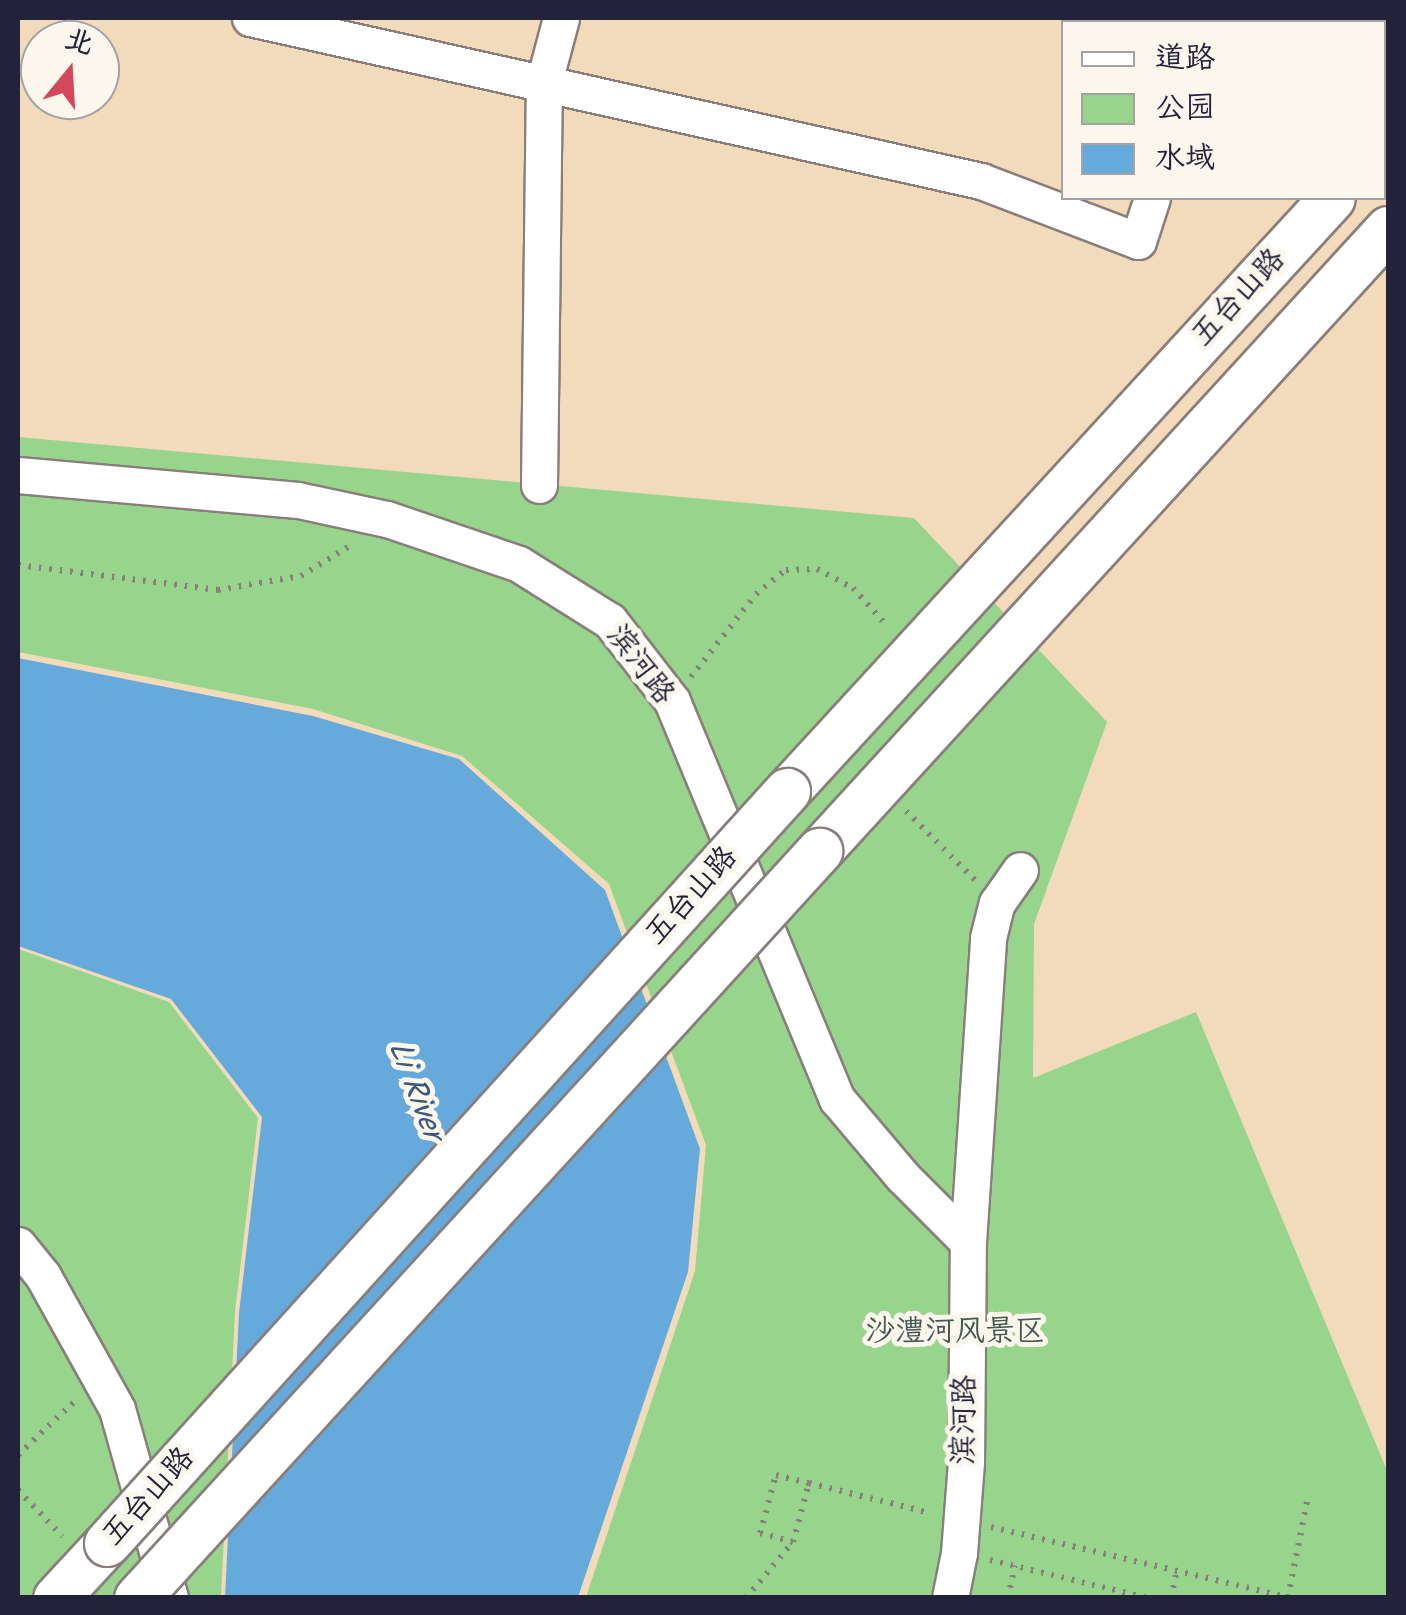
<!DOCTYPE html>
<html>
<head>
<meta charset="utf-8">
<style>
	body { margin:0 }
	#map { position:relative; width:1406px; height:1615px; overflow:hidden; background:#f2dbbb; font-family:Kalam,"LXGW WenKai TC",sans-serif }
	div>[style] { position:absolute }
	.green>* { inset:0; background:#96d58b }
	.water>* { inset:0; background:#66aadb }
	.path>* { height:6px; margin-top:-3px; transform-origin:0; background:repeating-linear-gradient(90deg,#8a7e7b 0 2.5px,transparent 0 10.5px) }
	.roads { filter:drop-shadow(2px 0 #8a7e7b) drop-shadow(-2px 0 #8a7e7b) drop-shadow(0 2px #8a7e7b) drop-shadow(0 -2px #8a7e7b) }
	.minor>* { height:35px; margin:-17.5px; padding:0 17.5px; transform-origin:17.5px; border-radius:17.5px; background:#fff }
	.tertiary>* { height:45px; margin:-22.5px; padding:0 22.5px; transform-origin:22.5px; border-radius:22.5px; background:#fff }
	.bridges { filter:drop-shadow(2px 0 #8a7e7b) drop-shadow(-2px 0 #8a7e7b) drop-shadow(0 2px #8a7e7b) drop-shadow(0 -2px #8a7e7b) }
	.tertiary-bridge>* { height:45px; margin:-22.5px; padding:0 22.5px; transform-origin:22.5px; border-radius:22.5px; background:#fff }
	span { translate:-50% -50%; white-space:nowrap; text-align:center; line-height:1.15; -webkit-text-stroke:10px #fbf7ec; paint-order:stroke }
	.street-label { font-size:30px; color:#22223b }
	.park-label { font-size:30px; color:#455853 }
	.water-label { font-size:32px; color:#3d587b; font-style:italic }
	.frame { position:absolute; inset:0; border:20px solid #22223b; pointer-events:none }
	.legend { position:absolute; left:1061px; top:20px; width:325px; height:180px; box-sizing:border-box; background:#fbf7ec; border:2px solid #a4a2a5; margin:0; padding:12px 18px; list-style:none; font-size:30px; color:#22223b }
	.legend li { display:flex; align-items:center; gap:20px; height:50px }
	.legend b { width:50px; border:2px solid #a4a2a5 }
	.north { position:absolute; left:20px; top:20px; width:100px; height:100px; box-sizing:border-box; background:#fbf7ec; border:2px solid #a4a2a5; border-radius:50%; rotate:18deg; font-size:28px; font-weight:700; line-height:40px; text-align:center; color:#22223b }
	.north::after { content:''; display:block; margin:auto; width:35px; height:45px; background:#d1495b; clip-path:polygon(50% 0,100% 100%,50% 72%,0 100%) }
</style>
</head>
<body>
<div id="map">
	<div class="green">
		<i style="clip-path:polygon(18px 437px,914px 518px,1107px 722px,1034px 924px,1033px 1078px,1196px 1012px,1388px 1473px,1388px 1597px,586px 1597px,695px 1271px,706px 1145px,609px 884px,462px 756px,313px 709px,18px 652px)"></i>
		<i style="clip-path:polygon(18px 949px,169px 1002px,258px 1118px,235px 1312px,221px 1597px,18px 1598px)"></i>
	</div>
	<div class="water">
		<i style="clip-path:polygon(18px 658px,313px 716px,459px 759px,605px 890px,700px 1149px,688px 1272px,578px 1597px,225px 1597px,239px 1313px,262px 1117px,171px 999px,18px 946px)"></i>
	</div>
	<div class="path">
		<i style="left:18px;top:565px;width:202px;rotate:7.1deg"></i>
		<i style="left:218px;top:590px;width:84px;rotate:-9.6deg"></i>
		<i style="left:301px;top:576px;width:61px;rotate:-31.6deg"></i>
		<i style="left:691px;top:677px;width:105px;rotate:-51.9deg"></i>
		<i style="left:756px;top:594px;width:38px;rotate:-39deg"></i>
		<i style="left:786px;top:570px;width:31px;rotate:-2deg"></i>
		<i style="left:817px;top:569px;width:41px;rotate:27.8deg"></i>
		<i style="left:853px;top:588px;width:52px;rotate:48.1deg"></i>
		<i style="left:906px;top:811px;width:98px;rotate:45deg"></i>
		<i style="left:18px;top:1455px;width:79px;rotate:-43.5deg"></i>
		<i style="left:18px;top:1490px;width:64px;rotate:46.3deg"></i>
		<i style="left:991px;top:1527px;width:309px;rotate:13.3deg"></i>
		<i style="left:793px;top:1542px;width:34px;rotate:-165deg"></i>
		<i style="left:760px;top:1533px;width:60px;rotate:-74.6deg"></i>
		<i style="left:776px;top:1475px;width:34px;rotate:14deg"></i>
		<i style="left:990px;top:1560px;width:163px;rotate:13.5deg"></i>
		<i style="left:1288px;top:1597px;width:97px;rotate:-78.7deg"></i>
		<i style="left:746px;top:1598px;width:73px;rotate:-50deg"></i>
		<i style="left:793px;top:1542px;width:61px;rotate:-74.8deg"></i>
		<i style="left:809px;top:1483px;width:125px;rotate:13.9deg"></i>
		<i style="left:1008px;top:1598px;width:33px;rotate:-78deg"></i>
		<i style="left:1171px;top:1598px;width:29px;rotate:-78deg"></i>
	</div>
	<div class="roads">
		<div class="minor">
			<i style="left:250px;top:18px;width:749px;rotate:12.57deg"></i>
			<i style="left:981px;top:181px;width:168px;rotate:20.9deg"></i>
			<i style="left:1138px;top:241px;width:45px;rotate:-72deg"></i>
			<i style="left:1223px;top:22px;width:5px;rotate:-53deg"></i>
			<i style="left:18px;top:475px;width:281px;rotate:5.1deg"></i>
			<i style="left:298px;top:500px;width:91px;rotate:12.1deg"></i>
			<i style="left:387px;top:519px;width:139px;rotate:18.8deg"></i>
			<i style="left:519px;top:564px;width:107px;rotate:32.1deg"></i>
			<i style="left:610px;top:621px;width:101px;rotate:52.2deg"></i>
			<i style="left:672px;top:701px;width:431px;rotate:67.5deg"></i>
			<i style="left:837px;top:1099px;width:102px;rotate:49.8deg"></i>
			<i style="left:903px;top:1177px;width:92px;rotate:45deg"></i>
			<i style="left:539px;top:485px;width:403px;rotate:-89.3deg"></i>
			<i style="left:544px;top:82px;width:66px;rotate:-75.1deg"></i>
			<i style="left:18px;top:1245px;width:40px;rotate:51deg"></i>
			<i style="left:43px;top:1276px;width:152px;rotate:60.9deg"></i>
			<i style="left:117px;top:1409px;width:196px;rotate:74.3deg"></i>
			<i style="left:950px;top:1598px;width:46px;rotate:-78.7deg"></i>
			<i style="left:959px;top:1553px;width:91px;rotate:-85.6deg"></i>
			<i style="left:966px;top:1462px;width:220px;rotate:-89.5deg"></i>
			<i style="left:968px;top:1242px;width:305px;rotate:-86.2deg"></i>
			<i style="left:988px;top:938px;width:36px;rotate:-76deg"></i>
			<i style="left:997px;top:903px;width:40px;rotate:-55.1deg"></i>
		</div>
		<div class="tertiary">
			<i style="left:1384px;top:143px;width:7px;rotate:-56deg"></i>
			<i style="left:787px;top:791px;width:805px;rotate:-47.42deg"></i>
			<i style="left:819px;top:851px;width:843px;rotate:-47.55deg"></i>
			<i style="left:56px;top:1598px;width:75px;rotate:-47.2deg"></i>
		</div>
	</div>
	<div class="bridges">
		<div class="tertiary-bridge">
			<i style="left:107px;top:1543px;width:1014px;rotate:-47.88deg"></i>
			<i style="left:137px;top:1598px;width:1012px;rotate:-47.6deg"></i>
		</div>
	</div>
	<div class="street-label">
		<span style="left:1239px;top:298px;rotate:-47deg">五台山路</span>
		<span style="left:640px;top:665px;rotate:53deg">滨河路</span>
		<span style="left:692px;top:896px;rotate:-48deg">五台山路</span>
		<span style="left:965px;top:1420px;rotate:-89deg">滨河路</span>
		<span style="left:149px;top:1497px;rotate:-48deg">五台山路</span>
	</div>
	<div class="park-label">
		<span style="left:955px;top:1332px">沙澧河风景区</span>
	</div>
	<div class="water-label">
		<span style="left:414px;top:1091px;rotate:69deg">Li River</span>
	</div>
	<div class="frame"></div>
	<ul class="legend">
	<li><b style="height:12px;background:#fff"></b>道路</li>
	<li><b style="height:28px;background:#96d58b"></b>公园</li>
	<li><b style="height:28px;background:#66aadb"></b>水域</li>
	</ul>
	<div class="north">北</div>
</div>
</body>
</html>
